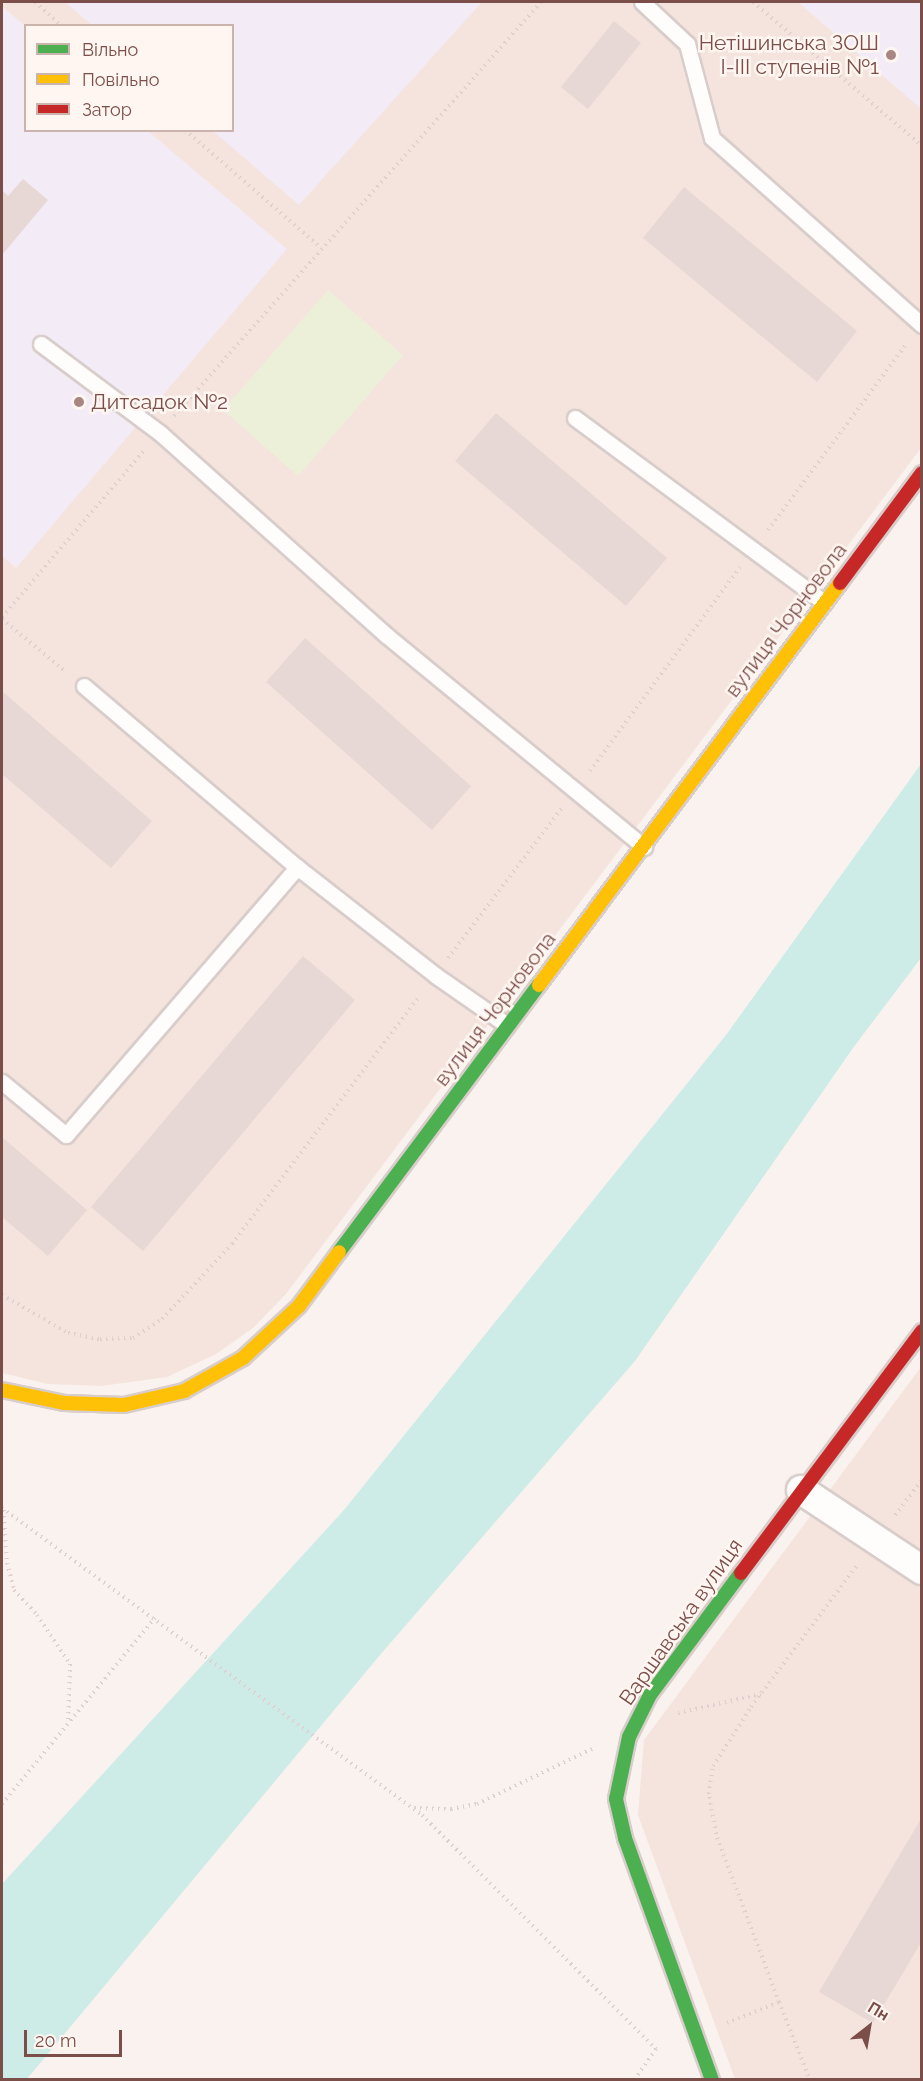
<!DOCTYPE html>
<html>
<head>
<meta charset="utf-8">
<style>
	body { margin:0 }
	#map { position:relative; width:923px; height:2081px; overflow:hidden; background:#faf2ee; font-family:Raleway,sans-serif }
	div>[style] { position:absolute }
	.residential>* { inset:0; background:#f4e4dd }
	.education>* { inset:0; background:#f3ebf5 }
	.green>* { inset:0; background:#ecf0d8 }
	.water>* { inset:0; background:#ceece7 }
	.building>* { inset:0; background:#e7d8d5 }
	.path>* { height:4px; margin-top:-2px; transform-origin:0; background:repeating-linear-gradient(90deg,#ddd0ce 0 1.5px,transparent 0 6px) }
	.roads { filter:drop-shadow(2px 0 #d8cdca) drop-shadow(-2px 0 #d8cdca) drop-shadow(0 2px #d8cdca) drop-shadow(0 -2px #d8cdca) }
	.lane>* { height:15px; margin:-7.5px; padding:0 7.5px; transform-origin:7.5px; border-radius:7.5px; background:#fefdfc }
	.street>* { height:28px; margin:-14px; padding:0 14px; transform-origin:14px; border-radius:14px; background:#fefdfc }
	.fast>* { height:14px; margin:-7px; padding:0 7px; transform-origin:7px; border-radius:7px; background:#4caf50 }
	.slow>* { height:14px; margin:-7px; padding:0 7px; transform-origin:7px; border-radius:7px; background:#ffc107 }
	.jam>* { height:14px; margin:-7px; padding:0 7px; transform-origin:7px; border-radius:7px; background:#c62828 }
	.dots>* { width:16px; height:16px; translate:-50% -50%; box-sizing:border-box; border:3px solid #fff6f1; border-radius:50% }
	span { translate:-50% -50%; white-space:nowrap; text-align:center; line-height:1.15; -webkit-text-stroke:5px #fff6f1; paint-order:stroke }
	.poi-label { font-size:21px; color:#7c4e4a }
	.right { translate:-100% -50%; text-align:right }
	.left { translate:0 -50%; text-align:left }
	.street-label { font-size:21px; color:#7c4e4a }
	.frame { position:absolute; inset:0; border:3px solid #7c4e4a; pointer-events:none }
	.legend { position:absolute; left:24px; top:24px; width:210px; height:108px; box-sizing:border-box; background:#fff6f1; border:2px solid #cbb3ae; margin:0; padding:8px 10px; list-style:none; font-size:18px; color:#7c4e4a }
	.legend li { display:flex; align-items:center; gap:12px; height:30px }
	.legend b { width:30px; border:2px solid #cbb3ae }
	.north { position:absolute; left:839px; top:1997px; width:60px; height:60px; -webkit-text-stroke:4px #fff6f1; paint-order:stroke; rotate:31deg; font-size:16px; font-weight:700; line-height:24px; text-align:center; color:#7c4e4a }
	.north::after { content:''; display:block; margin:auto; width:21px; height:27px; background:#7c4e4a; clip-path:polygon(50% 0,100% 100%,50% 72%,0 100%) }
	.scale { position:absolute; left:24px; top:2030px; width:98px; height:27px; box-sizing:border-box; border:3px solid #7c4e4a; border-top:0; padding-left:8px; font-size:18px; line-height:21px; white-space:nowrap; color:#7c4e4a; -webkit-text-stroke:4px #fff6f1; paint-order:stroke }
</style>
</head>
<body>
<div id="map">
	<div class="residential">
		<i style="clip-path:polygon(evenodd,2px 2px,921px 2px,921px 448px,286px 1294px,253px 1328px,216px 1354px,167px 1377px,101px 1386px,48px 1384px,2px 1373px,2px 2px,26px 26px,232px 26px,232px 130px,26px 130px,26px 26px)"></i>
		<i style="clip-path:polygon(921px 1367px,921px 2079px,735px 2079px,638px 1815px,644px 1740px)"></i>
	</div>
	<div class="education">
		<i style="clip-path:polygon(65px 2px,482px 2px,299px 205px,213px 131px,232px 130px,232px 26px,92px 25px)"></i>
		<i style="clip-path:polygon(798px 2px,921px 2px,921px 109px)"></i>
		<i style="clip-path:polygon(2px 6px,25px 26px,26px 130px,148px 131px,287px 249px,16px 568px,2px 556px)"></i>
	</div>
	<div class="green">
		<i style="clip-path:polygon(328px 290px,403px 355px,298px 476px,223px 410px)"></i>
	</div>
	<div class="water">
		<i style="clip-path:polygon(921px 764px,921px 958px,853px 1048px,635px 1361px,380px 1655px,27px 2079px,2px 2079px,2px 1884px,344px 1510px,726px 1035px)"></i>
	</div>
	<div class="building">
		<i style="clip-path:polygon(614px 21px,641px 43px,588px 109px,561px 87px)"></i>
		<i style="clip-path:polygon(23px 179px,48px 200px,2px 255px,2px 190px,8px 196px)"></i>
		<i style="clip-path:polygon(684px 187px,857px 331px,817px 382px,643px 238px)"></i>
		<i style="clip-path:polygon(496px 413px,667px 558px,626px 606px,455px 461px)"></i>
		<i style="clip-path:polygon(305px 638px,471px 786px,432px 830px,266px 682px)"></i>
		<i style="clip-path:polygon(2px 691px,152px 821px,111px 868px,2px 774px)"></i>
		<i style="clip-path:polygon(303px 956px,355px 1000px,143px 1251px,91px 1207px)"></i>
		<i style="clip-path:polygon(2px 1137px,87px 1210px,48px 1256px,2px 1217px)"></i>
		<i style="clip-path:polygon(922px 1817px,922px 1941px,873px 2023px,819px 1992px)"></i>
	</div>
	<div class="path">
		<i style="left:35px;top:2px;width:36px;rotate:42deg"></i>
		<i style="left:753px;top:2px;width:222px;rotate:40.4deg"></i>
		<i style="left:185px;top:130px;width:180px;rotate:40.9deg"></i>
		<i style="left:174px;top:416px;width:553px;rotate:-48.44deg"></i>
		<i style="left:768px;top:530px;width:233px;rotate:-53.4deg"></i>
		<i style="left:2px;top:617px;width:218px;rotate:-49.5deg"></i>
		<i style="left:2px;top:619px;width:83px;rotate:39.6deg"></i>
		<i style="left:590px;top:771px;width:253px;rotate:-53.7deg"></i>
		<i style="left:448px;top:958px;width:188px;rotate:-52.8deg"></i>
		<i style="left:2px;top:1295px;width:76px;rotate:29.9deg"></i>
		<i style="left:68px;top:1333px;width:33px;rotate:11deg"></i>
		<i style="left:100px;top:1339px;width:33px;rotate:-2deg"></i>
		<i style="left:133px;top:1338px;width:35px;rotate:-33deg"></i>
		<i style="left:162px;top:1319px;width:103px;rotate:-47deg"></i>
		<i style="left:232px;top:1244px;width:312px;rotate:-52.9deg"></i>
		<i style="left:2px;top:1508px;width:520px;rotate:36.17deg"></i>
		<i style="left:422px;top:1815px;width:331px;rotate:45deg"></i>
		<i style="left:656px;top:2049px;width:38px;rotate:125deg"></i>
		<i style="left:4px;top:1510px;width:53px;rotate:86.8deg"></i>
		<i style="left:7px;top:1563px;width:28px;rotate:75deg"></i>
		<i style="left:14px;top:1590px;width:34px;rotate:47deg"></i>
		<i style="left:37px;top:1615px;width:59px;rotate:56deg"></i>
		<i style="left:70px;top:1664px;width:58px;rotate:92deg"></i>
		<i style="left:895px;top:1515px;width:44px;rotate:-52.4deg"></i>
		<i style="left:678px;top:1713px;width:85px;rotate:-12.9deg"></i>
		<i style="left:2px;top:1804px;width:241px;rotate:-50.6deg"></i>
		<i style="left:414px;top:1808px;width:37px;rotate:2deg"></i>
		<i style="left:451px;top:1809px;width:26px;rotate:-11deg"></i>
		<i style="left:477px;top:1804px;width:130px;rotate:-25.6deg"></i>
		<i style="left:779px;top:2002px;width:179px;rotate:-110.6deg"></i>
		<i style="left:716px;top:1834px;width:41px;rotate:-99.9deg"></i>
		<i style="left:709px;top:1794px;width:28px;rotate:-82deg"></i>
		<i style="left:713px;top:1766px;width:70px;rotate:-57.2deg"></i>
		<i style="left:751px;top:1707px;width:179px;rotate:-53.2deg"></i>
		<i style="left:727px;top:2023px;width:56px;rotate:-22deg"></i>
		<i style="left:779px;top:2002px;width:84px;rotate:68.3deg"></i>
	</div>
	<div class="roads">
		<div class="lane">
			<i style="left:642px;top:2px;width:62px;rotate:43deg"></i>
			<i style="left:687px;top:44px;width:97px;rotate:75.1deg"></i>
			<i style="left:712px;top:138px;width:281px;rotate:41.7deg"></i>
			<i style="left:41px;top:344px;width:149px;rotate:36.8deg"></i>
			<i style="left:160px;top:433px;width:303px;rotate:41.8deg"></i>
			<i style="left:386px;top:635px;width:334px;rotate:39.4deg"></i>
			<i style="left:575px;top:418px;width:310px;rotate:36.5deg"></i>
			<i style="left:84px;top:686px;width:280px;rotate:40.4deg"></i>
			<i style="left:297px;top:867px;width:175px;rotate:38deg"></i>
			<i style="left:435px;top:975px;width:88px;rotate:34.8deg"></i>
			<i style="left:2px;top:1082px;width:83px;rotate:39.6deg"></i>
			<i style="left:66px;top:1135px;width:354px;rotate:-49.2deg"></i>
		</div>
		<div class="street">
			<i style="left:801px;top:1490px;width:145px;rotate:33.5deg"></i>
		</div>
		<div class="fast">
			<i style="left:339px;top:1252px;width:334px;rotate:-53.2deg"></i>
			<i style="left:712px;top:2080px;width:257px;rotate:-109.8deg"></i>
			<i style="left:625px;top:1838px;width:40px;rotate:-103deg"></i>
			<i style="left:616px;top:1799px;width:63px;rotate:-78.2deg"></i>
			<i style="left:629px;top:1737px;width:47px;rotate:-63.4deg"></i>
			<i style="left:650px;top:1695px;width:152px;rotate:-53.3deg"></i>
		</div>
		<div class="slow">
			<i style="left:539px;top:985px;width:502px;rotate:-53.18deg"></i>
			<i style="left:2px;top:1390px;width:63px;rotate:11.8deg"></i>
			<i style="left:64px;top:1403px;width:60px;rotate:1.9deg"></i>
			<i style="left:124px;top:1405px;width:62px;rotate:-13.1deg"></i>
			<i style="left:184px;top:1391px;width:68px;rotate:-29.2deg"></i>
			<i style="left:243px;top:1358px;width:76px;rotate:-42.9deg"></i>
			<i style="left:299px;top:1306px;width:67px;rotate:-53.5deg"></i>
		</div>
		<div class="jam">
			<i style="left:840px;top:583px;width:137px;rotate:-53.3deg"></i>
			<i style="left:741px;top:1573px;width:302px;rotate:-53.2deg"></i>
		</div>
	</div>
	<div class="dots">
		<i style="left:891px;top:55px;background:#a88783"></i>
		<i style="left:79px;top:402px;background:#a88783"></i>
	</div>
	<div class="poi-label">
		<span class="right" style="left:879px;top:55px">Нетішинська ЗОШ<br>І-ІІІ ступенів №1</span>
		<span class="left" style="left:91px;top:402px">Дитсадок №2</span>
	</div>
	<div class="street-label">
		<span style="left:786px;top:620px;rotate:-53deg">вулиця Чорновола</span>
		<span style="left:495px;top:1009px;rotate:-53deg">вулиця Чорновола</span>
		<span style="left:681px;top:1622px;rotate:-55deg">Варшавська вулиця</span>
	</div>
	<div class="frame"></div>
	<ul class="legend">
	<li><b style="height:8px;background:#4caf50"></b>Вільно</li>
	<li><b style="height:8px;background:#ffc107"></b>Повільно</li>
	<li><b style="height:8px;background:#c62828"></b>Затор</li>
	</ul>
	<div class="north">Пн</div>
	<div class="scale">20 m</div>
</div>
</body>
</html>
